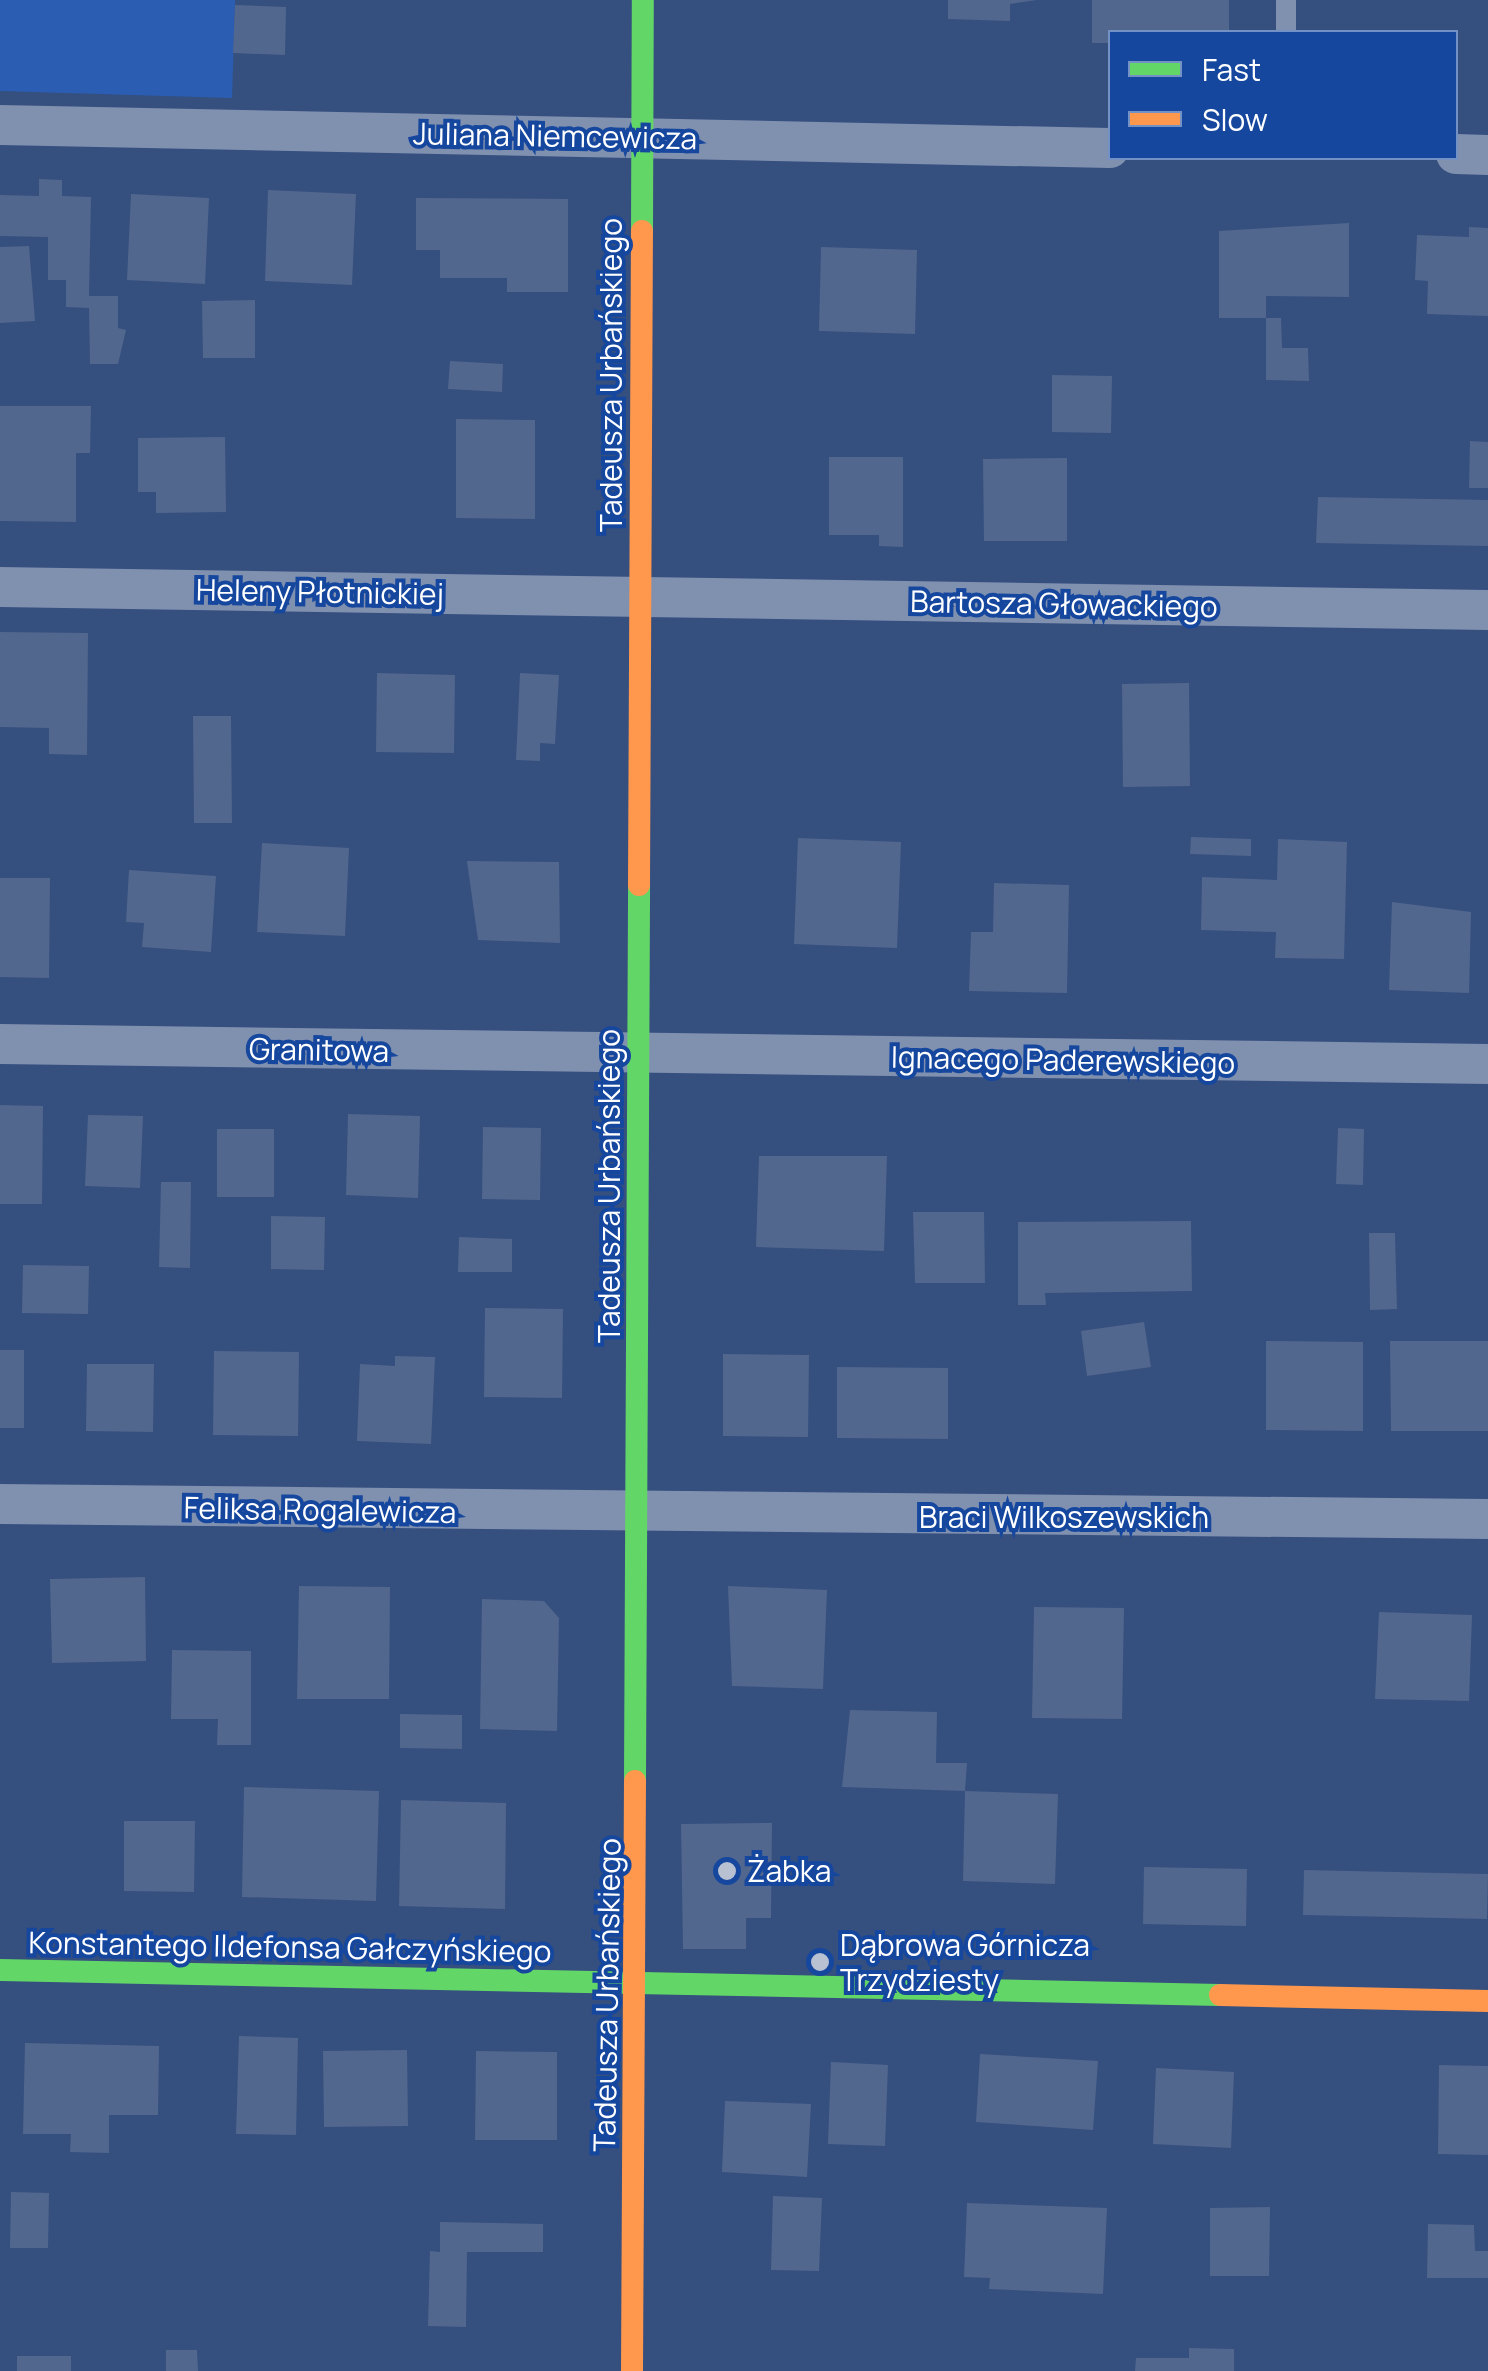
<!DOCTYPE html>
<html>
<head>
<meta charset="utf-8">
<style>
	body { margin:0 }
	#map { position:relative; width:1488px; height:2371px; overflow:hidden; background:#354f7f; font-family:Manrope,sans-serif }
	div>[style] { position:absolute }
	.green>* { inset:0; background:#2b5eb3 }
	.building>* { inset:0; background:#52678d }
	.lane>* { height:20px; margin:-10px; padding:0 10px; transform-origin:10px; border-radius:10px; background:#8090af }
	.street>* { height:40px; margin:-20px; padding:0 20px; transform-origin:20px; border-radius:20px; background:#8090af }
	.fast>* { height:22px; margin:-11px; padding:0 11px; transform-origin:11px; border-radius:11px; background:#63d668 }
	.slow>* { height:22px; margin:-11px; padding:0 11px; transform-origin:11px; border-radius:11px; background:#ff974d }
	.dots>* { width:28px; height:28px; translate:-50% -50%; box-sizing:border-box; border:5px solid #16479e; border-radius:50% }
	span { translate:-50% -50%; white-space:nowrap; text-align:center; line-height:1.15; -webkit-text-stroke:8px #16479e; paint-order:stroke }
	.street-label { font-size:30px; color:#fff }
	.poi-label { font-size:30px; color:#fff }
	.left { translate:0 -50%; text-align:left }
	.legend { position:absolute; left:1108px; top:30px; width:350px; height:130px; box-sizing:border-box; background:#16479e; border:2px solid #7391c5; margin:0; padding:12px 18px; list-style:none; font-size:30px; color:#fff }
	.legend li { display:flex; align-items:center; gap:20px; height:50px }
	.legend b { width:50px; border:2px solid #7391c5 }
</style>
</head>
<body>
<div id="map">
	<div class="green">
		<i style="clip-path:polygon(0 0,235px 0,232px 98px,0 91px)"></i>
	</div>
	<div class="building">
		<i style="clip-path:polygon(948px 0,1037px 0,1010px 4px,1010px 21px,948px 19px)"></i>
		<i style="clip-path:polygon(1092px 0,1229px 0,1229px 32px,1110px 32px,1110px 43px,1092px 43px)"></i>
		<i style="clip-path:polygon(235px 5px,286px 7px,285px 55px,233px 53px)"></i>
		<i style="clip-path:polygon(39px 179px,62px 180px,62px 196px,91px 197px,89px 296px,118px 296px,118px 328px,126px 330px,118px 364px,90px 364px,89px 308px,66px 307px,66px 280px,48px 280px,48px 237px,0 236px,0 195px,39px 196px)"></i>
		<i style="clip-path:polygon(268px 190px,356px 194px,352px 285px,265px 281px)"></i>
		<i style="clip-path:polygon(131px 194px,209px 198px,205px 284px,127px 280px)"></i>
		<i style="clip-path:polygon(416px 198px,568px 199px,568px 292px,507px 292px,507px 278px,440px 278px,440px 250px,416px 250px)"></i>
		<i style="clip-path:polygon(1349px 223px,1349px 297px,1266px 296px,1266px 318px,1219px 318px,1219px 231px)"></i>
		<i style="clip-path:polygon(1469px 227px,1488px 228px,1488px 316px,1427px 314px,1428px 281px,1415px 280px,1417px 235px,1469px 237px)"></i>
		<i style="clip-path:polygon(29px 246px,35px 321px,0 323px,0 247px)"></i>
		<i style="clip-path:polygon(821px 247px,917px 250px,915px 334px,819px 331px)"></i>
		<i style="clip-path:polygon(255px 300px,255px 358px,203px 358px,202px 301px)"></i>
		<i style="clip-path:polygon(1266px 318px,1281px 318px,1282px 348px,1308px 348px,1309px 381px,1266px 380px)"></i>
		<i style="clip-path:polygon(450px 361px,503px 364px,502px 392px,448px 389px)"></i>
		<i style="clip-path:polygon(1052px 375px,1112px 376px,1111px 433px,1052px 432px)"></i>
		<i style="clip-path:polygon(0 406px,91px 406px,90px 453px,76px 453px,76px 522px,0 521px)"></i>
		<i style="clip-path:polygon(456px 419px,535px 420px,535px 519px,456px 518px)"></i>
		<i style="clip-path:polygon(225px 437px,226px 512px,156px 513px,156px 492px,138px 492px,138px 438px)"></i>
		<i style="clip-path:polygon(1470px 441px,1488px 442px,1488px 488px,1469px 488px)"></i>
		<i style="clip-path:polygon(829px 457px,903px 457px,903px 547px,879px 546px,879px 535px,829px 535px)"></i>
		<i style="clip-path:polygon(1067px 458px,1067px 541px,984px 541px,983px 459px)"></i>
		<i style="clip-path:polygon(1318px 497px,1488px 500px,1488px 546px,1316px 543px)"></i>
		<i style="clip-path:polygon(0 632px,88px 633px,87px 755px,49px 754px,49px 728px,0 727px)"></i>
		<i style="clip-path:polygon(377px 673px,455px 675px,454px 753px,376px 752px)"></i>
		<i style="clip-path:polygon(520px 673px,559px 675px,555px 744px,540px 743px,540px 761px,516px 760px)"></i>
		<i style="clip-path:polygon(1189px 683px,1190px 786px,1123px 787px,1122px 684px)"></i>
		<i style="clip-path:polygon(193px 716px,231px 716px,232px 823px,194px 823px)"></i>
		<i style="clip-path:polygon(1191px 837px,1251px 839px,1251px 856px,1190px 854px)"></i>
		<i style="clip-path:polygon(798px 838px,901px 842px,897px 948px,794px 944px)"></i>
		<i style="clip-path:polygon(1278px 839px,1347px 842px,1344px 959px,1275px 958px,1276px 932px,1201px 930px,1202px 877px,1277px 880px)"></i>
		<i style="clip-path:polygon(262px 843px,349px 848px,345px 936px,257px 932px)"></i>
		<i style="clip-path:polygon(467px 861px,559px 862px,560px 943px,478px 940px)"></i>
		<i style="clip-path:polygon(129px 870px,216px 876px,211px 952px,142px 947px,144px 923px,126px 922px)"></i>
		<i style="clip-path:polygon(0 878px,50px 878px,49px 978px,0 977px)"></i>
		<i style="clip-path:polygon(994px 883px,1069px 885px,1067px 993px,969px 991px,971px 932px,993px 932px)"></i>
		<i style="clip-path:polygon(1392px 902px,1471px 912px,1469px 993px,1389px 990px)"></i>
		<i style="clip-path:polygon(0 1105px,43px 1106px,42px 1204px,0 1204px)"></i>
		<i style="clip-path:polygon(348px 1114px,420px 1116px,418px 1198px,346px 1195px)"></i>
		<i style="clip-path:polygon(88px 1115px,143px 1116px,140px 1188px,85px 1186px)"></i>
		<i style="clip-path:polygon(483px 1127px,541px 1128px,540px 1200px,482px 1199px)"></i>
		<i style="clip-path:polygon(1338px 1128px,1364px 1129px,1363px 1185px,1336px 1184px)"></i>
		<i style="clip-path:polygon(217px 1129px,274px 1129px,274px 1197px,217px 1197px)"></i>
		<i style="clip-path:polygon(759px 1156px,887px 1156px,884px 1251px,756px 1247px)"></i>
		<i style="clip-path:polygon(161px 1182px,191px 1182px,190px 1268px,159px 1267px)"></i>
		<i style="clip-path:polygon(913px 1212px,984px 1212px,985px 1283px,915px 1283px)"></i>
		<i style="clip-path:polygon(271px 1216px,325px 1217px,324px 1270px,271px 1269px)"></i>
		<i style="clip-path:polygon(1191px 1221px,1192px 1291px,1045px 1293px,1046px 1305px,1018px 1305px,1018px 1222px)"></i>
		<i style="clip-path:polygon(1369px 1233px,1395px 1233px,1397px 1309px,1370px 1310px)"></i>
		<i style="clip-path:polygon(459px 1237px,512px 1239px,512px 1272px,458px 1272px)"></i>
		<i style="clip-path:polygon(23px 1265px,89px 1266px,88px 1314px,22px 1313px)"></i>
		<i style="clip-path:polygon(485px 1308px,563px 1309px,562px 1398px,484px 1397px)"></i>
		<i style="clip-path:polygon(1144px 1322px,1151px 1367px,1087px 1376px,1081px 1331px)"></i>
		<i style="clip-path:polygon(1266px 1341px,1363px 1342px,1363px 1431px,1266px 1430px)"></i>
		<i style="clip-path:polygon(1390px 1341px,1488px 1341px,1488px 1431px,1391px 1431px)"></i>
		<i style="clip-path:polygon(0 1350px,24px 1350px,24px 1428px,0 1428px)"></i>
		<i style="clip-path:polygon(214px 1351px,299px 1352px,298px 1436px,213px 1435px)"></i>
		<i style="clip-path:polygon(723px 1354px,809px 1355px,808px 1437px,723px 1436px)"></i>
		<i style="clip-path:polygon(395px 1356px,435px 1357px,431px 1444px,357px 1441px,360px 1364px,395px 1366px)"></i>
		<i style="clip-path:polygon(87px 1364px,154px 1364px,153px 1432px,86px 1431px)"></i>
		<i style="clip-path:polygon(837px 1367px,948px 1368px,948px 1439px,837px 1438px)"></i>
		<i style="clip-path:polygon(145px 1577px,146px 1661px,52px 1663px,50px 1579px)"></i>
		<i style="clip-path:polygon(299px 1586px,390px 1587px,389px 1699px,297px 1699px)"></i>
		<i style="clip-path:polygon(728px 1586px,827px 1590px,823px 1689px,732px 1686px)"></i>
		<i style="clip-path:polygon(482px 1599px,544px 1601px,559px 1618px,557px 1731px,480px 1729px)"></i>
		<i style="clip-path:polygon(1034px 1607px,1124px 1608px,1122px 1719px,1032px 1718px)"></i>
		<i style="clip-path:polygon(1379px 1612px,1472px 1615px,1469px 1701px,1375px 1699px)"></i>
		<i style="clip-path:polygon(172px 1650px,251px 1651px,251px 1745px,217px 1745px,218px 1719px,171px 1719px)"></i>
		<i style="clip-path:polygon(850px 1710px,937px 1712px,936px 1763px,967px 1763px,965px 1791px,842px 1787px)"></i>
		<i style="clip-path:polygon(400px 1714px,462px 1715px,462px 1749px,400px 1748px)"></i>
		<i style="clip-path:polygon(244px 1787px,379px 1791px,376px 1901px,242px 1897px)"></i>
		<i style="clip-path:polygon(965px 1791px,1058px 1794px,1055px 1884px,963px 1881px)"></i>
		<i style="clip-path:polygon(401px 1800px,506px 1803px,505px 1909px,399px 1906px)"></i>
		<i style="clip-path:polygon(124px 1821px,195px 1821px,194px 1892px,124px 1891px)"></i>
		<i style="clip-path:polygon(772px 1823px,771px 1918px,746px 1918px,746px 1949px,683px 1949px,681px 1824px)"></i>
		<i style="clip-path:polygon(1144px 1867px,1247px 1869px,1246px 1926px,1143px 1924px)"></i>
		<i style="clip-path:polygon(1304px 1870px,1488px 1874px,1487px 1919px,1303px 1915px)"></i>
		<i style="clip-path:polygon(239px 2036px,298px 2038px,296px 2135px,236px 2134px)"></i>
		<i style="clip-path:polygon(25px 2043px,159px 2046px,158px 2115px,109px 2115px,109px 2153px,70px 2152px,71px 2134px,23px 2134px)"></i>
		<i style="clip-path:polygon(407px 2050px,408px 2126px,324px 2127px,323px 2051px)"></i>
		<i style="clip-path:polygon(476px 2051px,557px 2052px,557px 2140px,475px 2140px)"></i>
		<i style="clip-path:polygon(980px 2054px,1098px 2061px,1093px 2130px,976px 2122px)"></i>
		<i style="clip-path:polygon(831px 2062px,888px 2065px,885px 2146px,828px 2144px)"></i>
		<i style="clip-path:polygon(1439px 2065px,1488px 2066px,1488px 2155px,1438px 2154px)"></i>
		<i style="clip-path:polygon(1156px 2068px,1234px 2072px,1231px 2148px,1153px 2144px)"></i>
		<i style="clip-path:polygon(725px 2101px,811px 2104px,807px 2177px,722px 2172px)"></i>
		<i style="clip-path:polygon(11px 2192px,49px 2193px,48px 2248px,10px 2248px)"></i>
		<i style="clip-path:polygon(773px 2196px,822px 2198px,819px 2271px,771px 2270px)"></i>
		<i style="clip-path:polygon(967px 2203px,1107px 2208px,1103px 2294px,989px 2289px,990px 2278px,964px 2277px)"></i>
		<i style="clip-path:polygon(1270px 2207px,1269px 2276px,1210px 2276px,1210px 2208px)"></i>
		<i style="clip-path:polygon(440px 2222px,543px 2224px,543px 2252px,467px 2252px,466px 2327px,428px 2326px,430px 2251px,440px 2252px)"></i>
		<i style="clip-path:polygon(1428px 2224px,1474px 2225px,1475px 2251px,1488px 2251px,1488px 2278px,1427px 2278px)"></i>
		<i style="clip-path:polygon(1189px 2348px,1234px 2349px,1234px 2371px,1135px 2371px,1136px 2358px,1189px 2358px)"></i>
		<i style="clip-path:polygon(166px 2350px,197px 2350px,198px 2371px,166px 2371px)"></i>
		<i style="clip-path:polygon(17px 2356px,71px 2356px,71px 2371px,17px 2371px)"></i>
	</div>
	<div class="lane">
		<i style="left:1286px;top:0;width:32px;rotate:90deg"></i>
	</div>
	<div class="street">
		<i style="left:0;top:125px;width:1110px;rotate:1.19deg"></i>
		<i style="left:1456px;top:154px;width:32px;rotate:2deg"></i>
		<i style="left:0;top:587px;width:1488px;rotate:0.89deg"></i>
		<i style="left:0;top:1044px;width:1488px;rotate:0.77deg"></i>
		<i style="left:0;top:1504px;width:1488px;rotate:0.58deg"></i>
	</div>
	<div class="fast">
		<i style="left:642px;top:231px;width:231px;rotate:-89.8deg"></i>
		<i style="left:635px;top:1781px;width:896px;rotate:-89.74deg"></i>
		<i style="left:0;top:1970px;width:1220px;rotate:1.17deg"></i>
	</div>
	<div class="slow">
		<i style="left:639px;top:885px;width:654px;rotate:-89.74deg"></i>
		<i style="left:1220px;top:1995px;width:268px;rotate:1.3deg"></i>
		<i style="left:632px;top:2371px;width:590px;rotate:-89.71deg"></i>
	</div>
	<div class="dots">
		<i style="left:727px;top:1871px;background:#b8c1d2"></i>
		<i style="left:820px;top:1962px;background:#b8c1d2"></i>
	</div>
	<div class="street-label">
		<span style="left:555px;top:136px;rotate:1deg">Juliana Niemcewicza</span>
		<span style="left:611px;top:375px;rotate:-90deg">Tadeusza Urbańskiego</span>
		<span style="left:320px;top:592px;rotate:1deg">Heleny Płotnickiej</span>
		<span style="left:1064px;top:604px;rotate:1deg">Bartosza Głowackiego</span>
		<span style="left:319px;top:1050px;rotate:1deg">Granitowa</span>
		<span style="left:1063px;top:1060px;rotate:1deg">Ignacego Paderewskiego</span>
		<span style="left:609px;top:1186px;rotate:-90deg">Tadeusza Urbańskiego</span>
		<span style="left:320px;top:1510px;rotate:1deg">Feliksa Rogalewicza</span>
		<span style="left:1064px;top:1517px">Braci Wilkoszewskich</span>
		<span style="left:290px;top:1947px;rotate:1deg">Konstantego Ildefonsa Gałczyńskiego</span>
		<span style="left:607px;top:1995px;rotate:-89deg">Tadeusza Urbańskiego</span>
	</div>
	<div class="poi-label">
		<span class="left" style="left:747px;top:1871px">Żabka</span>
		<span class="left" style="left:840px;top:1962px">Dąbrowa Górnicza<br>Trzydziesty</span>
	</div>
	<ul class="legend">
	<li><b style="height:12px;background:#63d668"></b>Fast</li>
	<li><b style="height:12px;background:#ff974d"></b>Slow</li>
	</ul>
</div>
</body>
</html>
